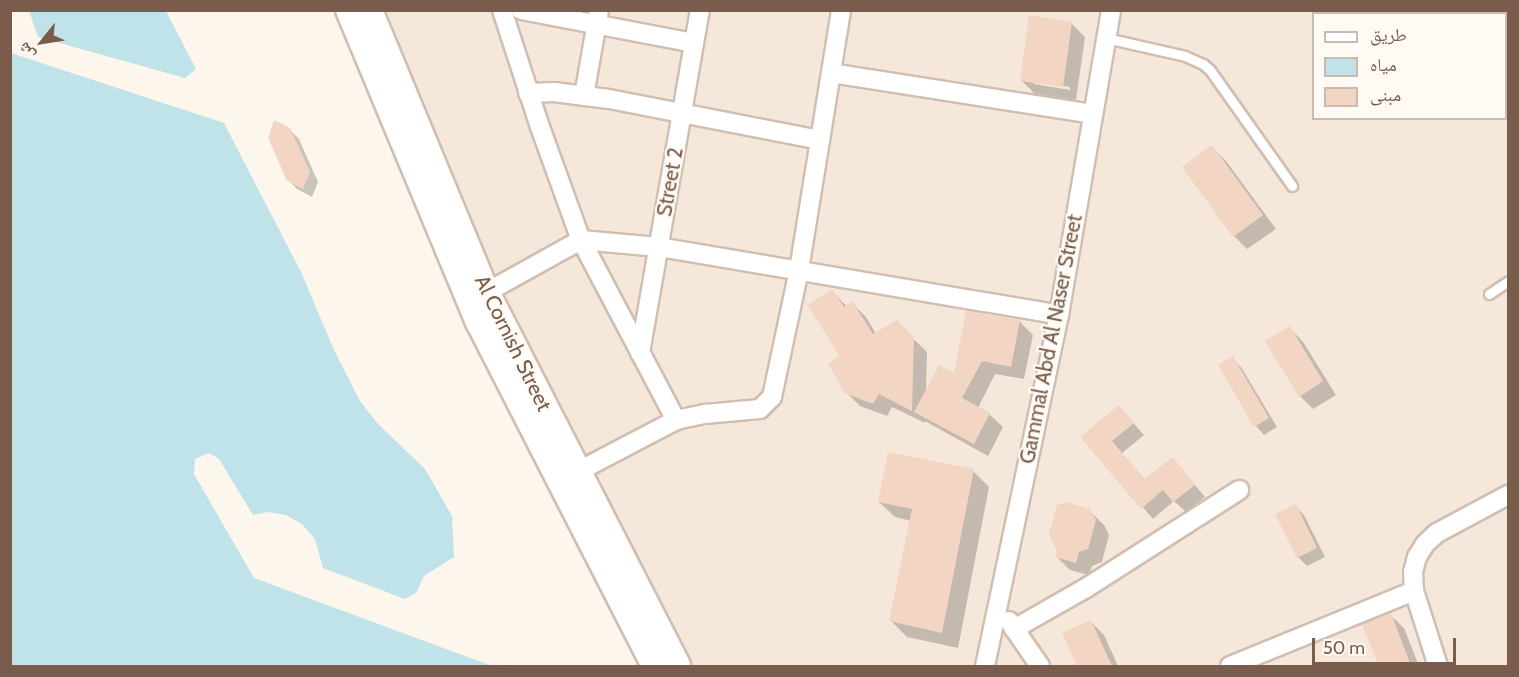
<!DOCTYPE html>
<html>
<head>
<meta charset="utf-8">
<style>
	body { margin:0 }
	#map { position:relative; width:1519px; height:677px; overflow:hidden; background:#fdf6ec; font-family:Cabin,"Noto Naskh Arabic",sans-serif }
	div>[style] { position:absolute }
	.residential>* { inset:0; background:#f5e8da }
	.water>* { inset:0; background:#bfe3e8 }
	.pier>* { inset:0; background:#fdf6ec }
	.shadow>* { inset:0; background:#0003 }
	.building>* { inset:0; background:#f3d5c3 }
	.roads { filter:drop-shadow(2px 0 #d1beb0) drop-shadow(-2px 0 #d1beb0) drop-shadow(0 2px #d1beb0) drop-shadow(0 -2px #d1beb0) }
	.lane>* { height:9px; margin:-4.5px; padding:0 4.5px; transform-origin:4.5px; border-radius:4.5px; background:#fff }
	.street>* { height:18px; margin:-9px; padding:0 9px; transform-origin:9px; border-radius:9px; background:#fff }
	.secondary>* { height:24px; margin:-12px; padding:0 12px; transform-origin:12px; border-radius:12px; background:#fff }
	span { translate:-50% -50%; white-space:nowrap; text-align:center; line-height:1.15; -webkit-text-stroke:4.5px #fffaf3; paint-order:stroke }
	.street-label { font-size:21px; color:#7a5c4d }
	.frame { position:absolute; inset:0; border:12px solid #7a5c4d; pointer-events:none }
	.legend { position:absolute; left:1312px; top:12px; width:195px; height:108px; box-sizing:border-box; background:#fffaf3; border:2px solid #cabbb1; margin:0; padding:8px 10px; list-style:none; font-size:18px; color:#7a5c4d }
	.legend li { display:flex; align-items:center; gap:12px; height:30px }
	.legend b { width:30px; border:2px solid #cabbb1 }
	.north { position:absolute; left:12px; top:12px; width:60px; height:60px; -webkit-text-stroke:4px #fffaf3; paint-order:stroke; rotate:240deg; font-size:16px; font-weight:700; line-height:24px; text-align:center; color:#7a5c4d }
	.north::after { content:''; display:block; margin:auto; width:21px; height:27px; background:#7a5c4d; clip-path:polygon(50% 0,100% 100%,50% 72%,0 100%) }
	.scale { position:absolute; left:1312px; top:638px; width:144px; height:27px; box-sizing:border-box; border:3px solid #7a5c4d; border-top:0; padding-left:8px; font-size:18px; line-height:21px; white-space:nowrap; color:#7a5c4d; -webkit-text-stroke:4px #fffaf3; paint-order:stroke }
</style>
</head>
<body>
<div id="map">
	<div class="residential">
		<i style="clip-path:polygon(evenodd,378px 11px,1508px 11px,1508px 666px,686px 666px,532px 376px,378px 11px,1314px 14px,1506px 14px,1506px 118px,1314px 118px,1314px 14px)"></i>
	</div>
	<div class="water">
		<i style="clip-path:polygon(10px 11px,166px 11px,301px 272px,334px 350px,360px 401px,378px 424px,425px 469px,452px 516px,454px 557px,504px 666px,11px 666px)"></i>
	</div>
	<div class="pier">
		<i style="clip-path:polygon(11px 10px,29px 11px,38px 37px,185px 78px,197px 68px,224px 123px,11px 53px)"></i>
		<i style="clip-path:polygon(209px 453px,219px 459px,253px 515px,268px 512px,286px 515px,302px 524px,315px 539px,323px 568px,405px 599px,416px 593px,424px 576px,454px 557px,504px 666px,492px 666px,254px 578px,194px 474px,195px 459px)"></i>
	</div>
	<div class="shadow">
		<i style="clip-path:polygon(1490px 10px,1508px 10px,1508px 30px,1506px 27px,1506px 14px,1493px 14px)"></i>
		<i style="clip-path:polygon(evenodd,1071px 23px,1085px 37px,1076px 100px,1035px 94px,1021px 80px,1071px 23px,1034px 81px,1070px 87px,1070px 90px,1034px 84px,1034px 81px)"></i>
		<i style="clip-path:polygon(290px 130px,299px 139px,318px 182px,312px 197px,297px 189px,288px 180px)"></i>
		<i style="clip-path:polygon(1212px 147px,1226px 161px,1276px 229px,1247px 249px,1234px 236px)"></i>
		<i style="clip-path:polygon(832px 291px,847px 307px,852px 303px,866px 317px,876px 334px,896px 322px,927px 352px,926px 393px,955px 375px,1019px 321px,1033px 335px,1024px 379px,995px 374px,978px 408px,989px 414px,1003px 427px,988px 456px,925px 421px,925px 423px,892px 407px,887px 416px,860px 406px,846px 392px)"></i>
		<i style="clip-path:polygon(1290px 328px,1303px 342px,1336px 395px,1313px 409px,1300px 396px)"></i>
		<i style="clip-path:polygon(1232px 358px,1241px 367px,1277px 427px,1264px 435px,1256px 426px)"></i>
		<i style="clip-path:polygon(1119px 407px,1144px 435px,1122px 453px,1145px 480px,1173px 459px,1205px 497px,1186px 512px,1174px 501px,1153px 519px,1082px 437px)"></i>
		<i style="clip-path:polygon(973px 471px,989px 487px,958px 648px,907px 637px,891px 621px,911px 521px,895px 517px,879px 502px)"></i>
		<i style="clip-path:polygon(1295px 506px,1304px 515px,1325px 557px,1307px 566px,1298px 557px)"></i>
		<i style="clip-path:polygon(1090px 511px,1104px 525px,1109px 535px,1102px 562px,1092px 566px,1089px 575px,1070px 570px,1057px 557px)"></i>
		<i style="clip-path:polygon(1390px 615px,1404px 628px,1419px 666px,1381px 666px,1364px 625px)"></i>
		<i style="clip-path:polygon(1091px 622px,1104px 635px,1118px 666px,1079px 666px,1064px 634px)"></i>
	</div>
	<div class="building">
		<i style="clip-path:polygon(1029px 15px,1072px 22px,1063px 87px,1020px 81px)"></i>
		<i style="clip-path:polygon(274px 120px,290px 128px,310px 172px,303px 189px,287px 181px,268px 138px)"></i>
		<i style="clip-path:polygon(1212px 145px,1263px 215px,1233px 237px,1182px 167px)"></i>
		<i style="clip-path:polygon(832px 289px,844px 307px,852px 301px,873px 334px,897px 320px,914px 337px,912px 411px,879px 394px,873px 404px,845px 393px,828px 364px,839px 355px,807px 305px)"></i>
		<i style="clip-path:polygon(966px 311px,1020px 320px,1011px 367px,982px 361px,962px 398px,990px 413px,974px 444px,914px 412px,939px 365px,954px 373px)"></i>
		<i style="clip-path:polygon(1290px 326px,1323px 381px,1299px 397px,1265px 341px)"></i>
		<i style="clip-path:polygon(1233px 356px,1269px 418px,1254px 427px,1218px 365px)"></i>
		<i style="clip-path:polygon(1119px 405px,1134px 423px,1112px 441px,1144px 479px,1173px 457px,1195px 485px,1173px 502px,1163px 490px,1141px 509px,1080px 437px)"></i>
		<i style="clip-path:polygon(888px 452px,974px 469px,942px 633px,889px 621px,912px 509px,878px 502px)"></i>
		<i style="clip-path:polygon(1066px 502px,1090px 509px,1096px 520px,1088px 549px,1079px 552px,1076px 563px,1055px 557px,1057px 551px,1049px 535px,1057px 505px)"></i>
		<i style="clip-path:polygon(1296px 504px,1317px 548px,1297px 558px,1275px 514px)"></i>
		<i style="clip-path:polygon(1391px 613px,1411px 666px,1379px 666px,1362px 624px)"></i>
		<i style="clip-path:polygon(1091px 620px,1112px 666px,1077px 666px,1062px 633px)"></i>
	</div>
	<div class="roads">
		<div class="lane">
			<i style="left:1106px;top:38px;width:81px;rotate:12.8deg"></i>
			<i style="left:1185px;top:56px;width:20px;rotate:24deg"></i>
			<i style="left:1203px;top:64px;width:9px;rotate:41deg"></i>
			<i style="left:1210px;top:70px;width:142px;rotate:54.7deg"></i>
			<i style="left:1506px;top:67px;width:3px;rotate:-45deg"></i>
			<i style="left:1489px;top:294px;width:23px;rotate:-34deg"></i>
		</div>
		<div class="street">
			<i style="left:502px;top:10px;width:123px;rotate:72deg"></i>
			<i style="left:540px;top:127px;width:120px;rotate:70.1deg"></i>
			<i style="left:581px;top:240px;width:204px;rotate:62.2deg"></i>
			<i style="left:521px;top:10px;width:176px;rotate:10.8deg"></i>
			<i style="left:831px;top:73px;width:265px;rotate:8.9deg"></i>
			<i style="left:528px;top:93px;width:26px;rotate:-2deg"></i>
			<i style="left:554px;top:92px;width:55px;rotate:7.3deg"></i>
			<i style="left:609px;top:99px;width:215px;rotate:11deg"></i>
			<i style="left:584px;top:96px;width:87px;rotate:-80.1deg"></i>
			<i style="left:487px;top:292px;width:107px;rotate:-29deg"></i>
			<i style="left:581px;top:240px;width:78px;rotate:5.1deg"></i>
			<i style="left:659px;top:247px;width:406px;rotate:9.6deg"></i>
			<i style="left:640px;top:353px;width:348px;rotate:-80.1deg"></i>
			<i style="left:577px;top:472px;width:112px;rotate:-27.7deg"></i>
			<i style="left:676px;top:420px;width:30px;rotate:-12deg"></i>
			<i style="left:705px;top:414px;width:55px;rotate:-5.2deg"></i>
			<i style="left:760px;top:409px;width:17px;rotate:-45deg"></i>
			<i style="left:772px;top:397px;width:130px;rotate:-78deg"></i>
			<i style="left:799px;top:270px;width:263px;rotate:-80.8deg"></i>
			<i style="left:1009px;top:621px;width:55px;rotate:55.4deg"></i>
			<i style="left:1014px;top:629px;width:83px;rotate:-29.7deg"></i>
			<i style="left:1086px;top:588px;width:182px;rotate:-32.6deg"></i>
			<i style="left:985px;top:666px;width:359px;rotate:-78.1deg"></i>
			<i style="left:1059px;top:315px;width:309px;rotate:-80.3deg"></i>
			<i style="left:1230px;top:666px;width:199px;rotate:-22.2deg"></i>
			<i style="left:1438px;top:666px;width:79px;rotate:-107.7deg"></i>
			<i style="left:1414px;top:591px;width:19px;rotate:-93deg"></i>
			<i style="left:1413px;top:572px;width:16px;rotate:-75deg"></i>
			<i style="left:1417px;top:557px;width:15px;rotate:-58deg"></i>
			<i style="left:1425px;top:544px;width:16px;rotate:-43deg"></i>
			<i style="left:1437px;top:533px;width:81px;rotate:-28.2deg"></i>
		</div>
		<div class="secondary">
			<i style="left:348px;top:10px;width:338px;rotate:67.4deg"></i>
			<i style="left:478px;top:322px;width:386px;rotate:62.9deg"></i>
			<i style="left:370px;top:10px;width:305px;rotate:67.5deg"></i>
			<i style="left:487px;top:292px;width:420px;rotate:62.9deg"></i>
		</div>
	</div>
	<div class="street-label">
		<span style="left:670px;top:182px;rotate:-80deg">Street 2</span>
		<span style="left:1051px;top:339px;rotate:-79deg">Gammal Abd Al Naser Street</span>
		<span style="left:513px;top:343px;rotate:64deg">Al Cornish Street</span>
	</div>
	<div class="frame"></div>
	<ul class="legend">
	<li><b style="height:8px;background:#fff"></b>طريق</li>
	<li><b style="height:16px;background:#bfe3e8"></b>مياه</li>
	<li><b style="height:16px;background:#f3d5c3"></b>مبنى</li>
	</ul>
	<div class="north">ش</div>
	<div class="scale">50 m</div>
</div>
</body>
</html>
